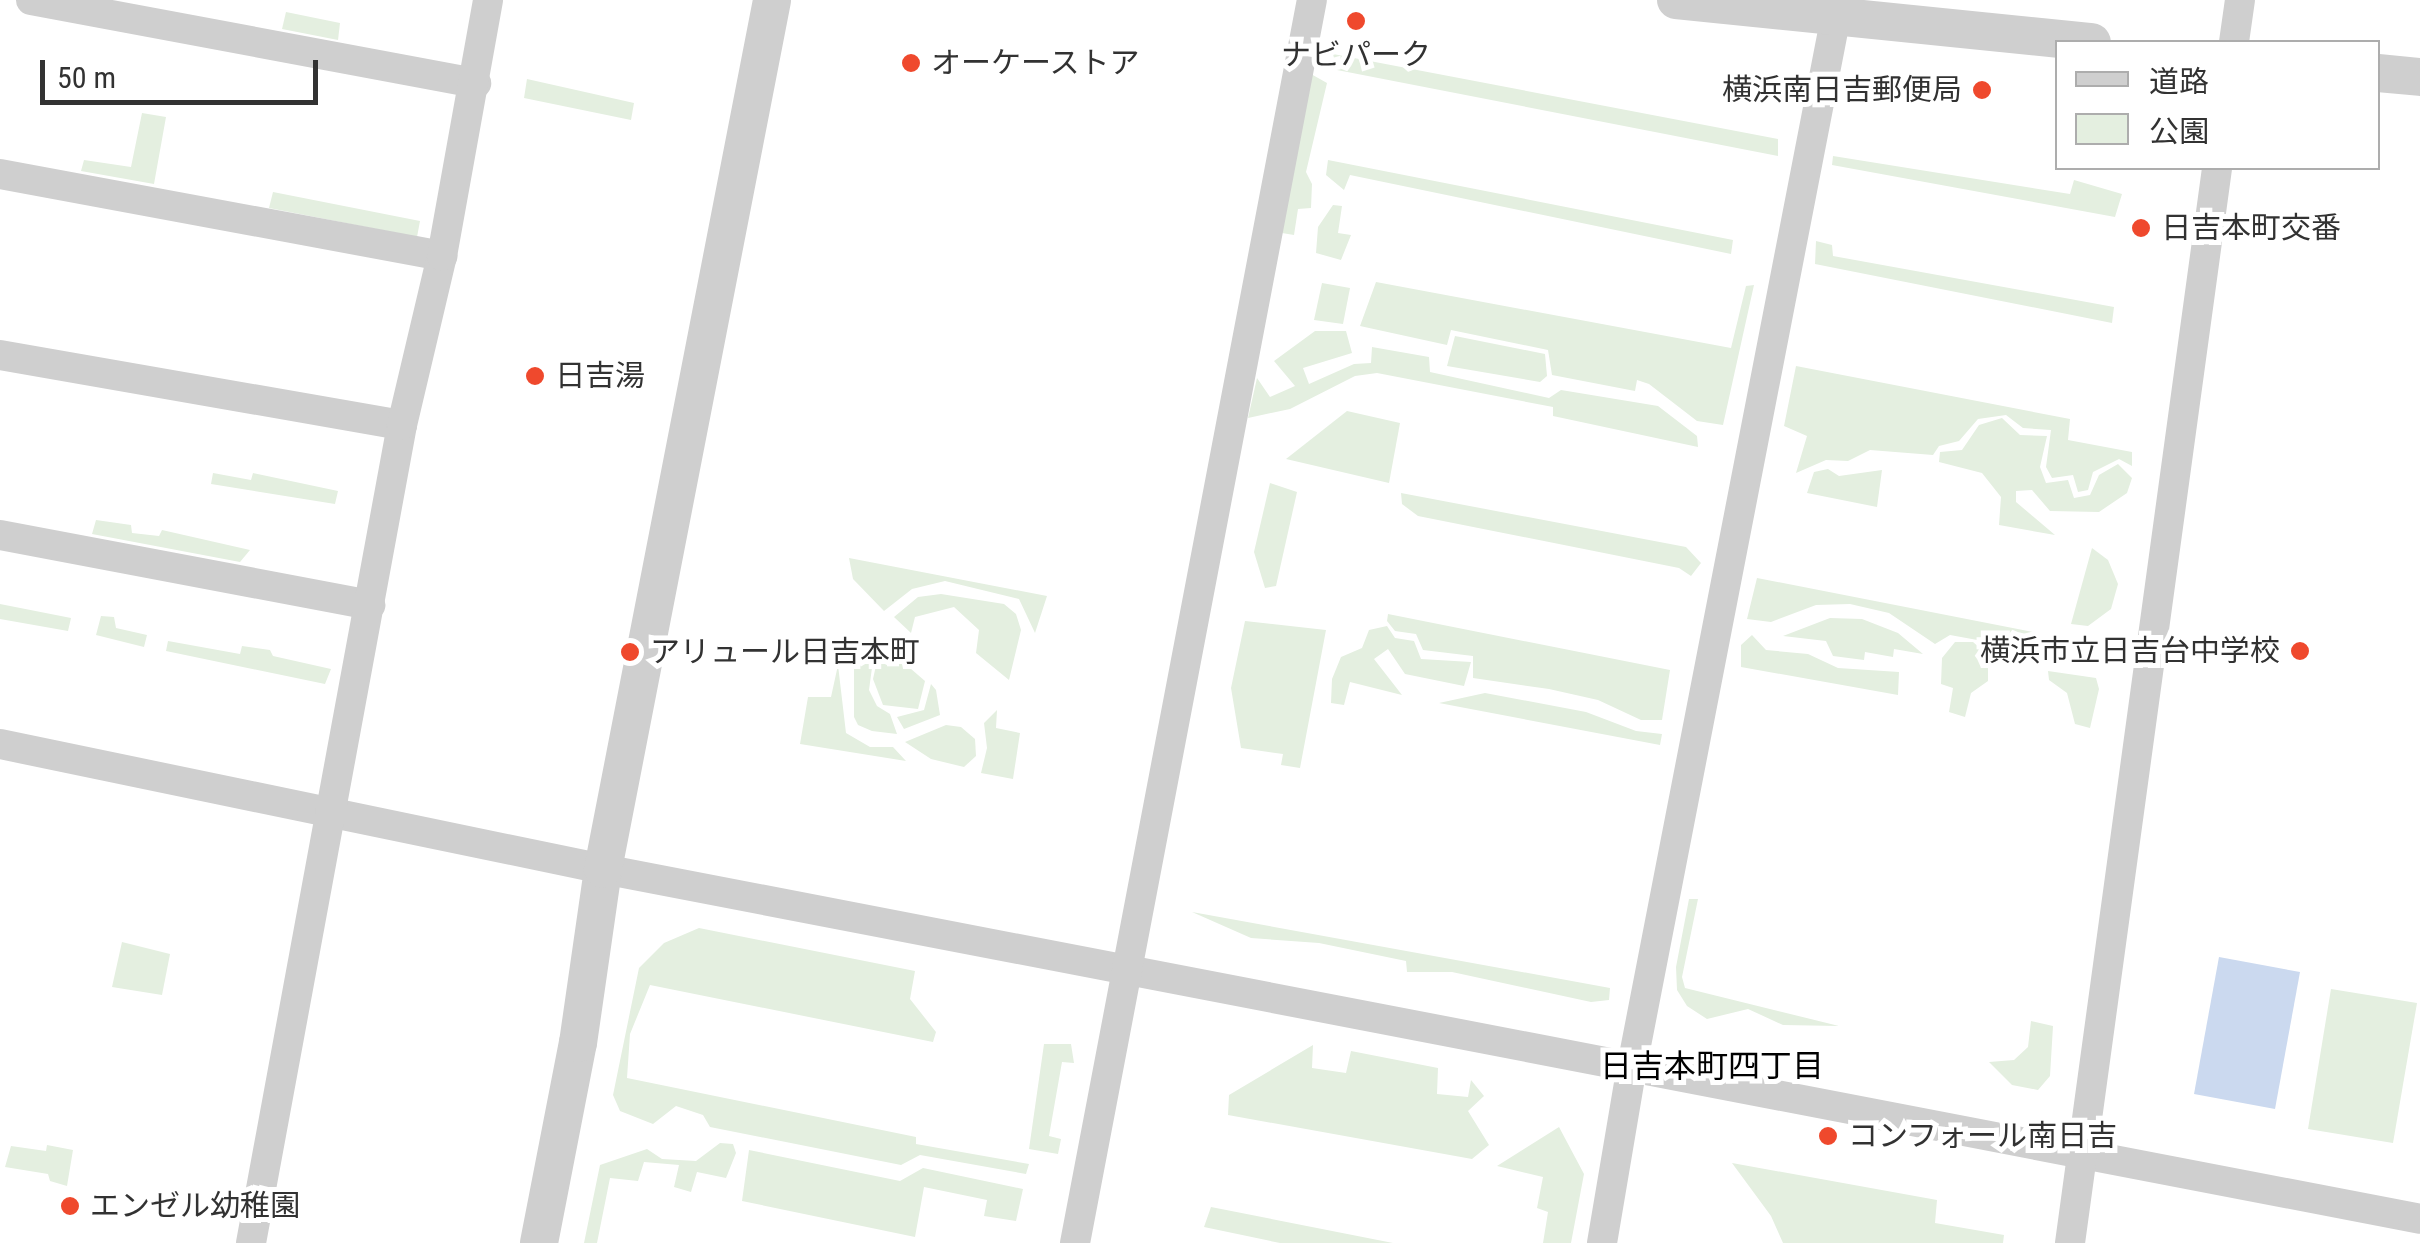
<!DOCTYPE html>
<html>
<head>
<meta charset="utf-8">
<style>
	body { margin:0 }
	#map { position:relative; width:2420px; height:1243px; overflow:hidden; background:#fff; font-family:"Roboto Condensed","Noto Sans JP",sans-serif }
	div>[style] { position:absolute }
	.green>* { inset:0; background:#e4efe0 }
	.water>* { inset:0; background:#cbd9ef }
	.minor>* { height:30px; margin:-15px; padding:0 15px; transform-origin:15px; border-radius:15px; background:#cfcfcf }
	.tertiary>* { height:38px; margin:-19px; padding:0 19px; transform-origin:19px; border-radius:19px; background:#cfcfcf }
	.dots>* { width:28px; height:28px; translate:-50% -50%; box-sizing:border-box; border:5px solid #fff; border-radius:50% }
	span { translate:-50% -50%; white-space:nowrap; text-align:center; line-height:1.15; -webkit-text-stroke:10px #fff; paint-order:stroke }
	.poi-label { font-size:30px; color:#323232 }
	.left { translate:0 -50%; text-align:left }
	.right { translate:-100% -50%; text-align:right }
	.neighbourhood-label { font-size:32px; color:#000 }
	.legend { position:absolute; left:2055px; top:40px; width:325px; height:130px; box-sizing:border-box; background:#fff; border:2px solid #adadad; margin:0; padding:12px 18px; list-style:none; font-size:30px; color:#323232 }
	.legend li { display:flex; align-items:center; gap:20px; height:50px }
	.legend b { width:50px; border:2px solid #adadad }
	.scale { position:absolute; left:40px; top:60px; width:278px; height:45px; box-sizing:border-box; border:5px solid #323232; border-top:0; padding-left:12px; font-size:30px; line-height:35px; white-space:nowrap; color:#323232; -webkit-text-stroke:8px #fff; paint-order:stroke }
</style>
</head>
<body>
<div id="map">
	<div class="green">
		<i style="clip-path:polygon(286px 12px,340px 23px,338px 40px,282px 29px)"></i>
		<i style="clip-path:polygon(1333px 54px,1778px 139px,1778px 156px,1337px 70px)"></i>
		<i style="clip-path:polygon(1311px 74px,1327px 83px,1306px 172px,1312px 184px,1311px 208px,1298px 209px,1294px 235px,1282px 233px)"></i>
		<i style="clip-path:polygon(527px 79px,634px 103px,631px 120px,524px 98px)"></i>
		<i style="clip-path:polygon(142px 113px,166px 117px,154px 184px,81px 171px,84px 160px,131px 167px)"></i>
		<i style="clip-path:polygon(1833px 156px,2070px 194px,2074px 180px,2122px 194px,2115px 217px,1832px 165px)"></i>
		<i style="clip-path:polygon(1328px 160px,1733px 240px,1731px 254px,1350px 175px,1344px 190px,1326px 175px)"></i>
		<i style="clip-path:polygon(273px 192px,420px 221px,417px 237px,269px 208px)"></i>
		<i style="clip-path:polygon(1333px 205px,1342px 206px,1338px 233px,1351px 235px,1341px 260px,1316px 253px,1318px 227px)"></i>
		<i style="clip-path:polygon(1816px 241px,1832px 245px,1833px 256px,2114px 307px,2112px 323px,1815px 264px)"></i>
		<i style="clip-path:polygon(1376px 282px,1731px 348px,1746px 286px,1754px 285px,1723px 425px,1697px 421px,1649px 384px,1637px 380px,1635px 391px,1552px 375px,1548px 350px,1451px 330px,1447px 345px,1360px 326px)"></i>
		<i style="clip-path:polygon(1322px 283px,1350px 288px,1343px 324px,1314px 320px)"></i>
		<i style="clip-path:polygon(1315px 331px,1346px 331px,1352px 353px,1303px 368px,1309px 384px,1354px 364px,1371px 363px,1372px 347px,1429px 357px,1430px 372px,1549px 398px,1561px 390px,1658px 406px,1697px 436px,1698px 447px,1553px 416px,1553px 407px,1377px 373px,1355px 376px,1290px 409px,1248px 418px,1257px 378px,1270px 397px,1295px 386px,1274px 361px)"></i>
		<i style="clip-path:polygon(1455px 336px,1545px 354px,1547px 376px,1540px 382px,1447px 366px)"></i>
		<i style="clip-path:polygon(1796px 366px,2070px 419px,2068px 440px,2132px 452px,2132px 466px,2119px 459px,2093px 472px,2088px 490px,2078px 492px,2073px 475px,2052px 478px,2046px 467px,2051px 430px,2023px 428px,2006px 415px,1978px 419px,1959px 441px,1939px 446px,1933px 455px,1870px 450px,1848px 461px,1826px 460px,1796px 473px,1807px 436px,1784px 426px)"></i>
		<i style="clip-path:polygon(1347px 411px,1400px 423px,1389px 483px,1286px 459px)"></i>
		<i style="clip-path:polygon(2002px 418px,2020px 435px,2047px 436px,2040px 467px,2046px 483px,2068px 480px,2074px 498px,2090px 495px,2099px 475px,2118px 464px,2132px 478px,2127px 493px,2099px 512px,2050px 511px,2032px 490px,2016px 491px,2016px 502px,2055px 535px,1999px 525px,2001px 497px,1982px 473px,1939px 462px,1940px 452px,1962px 450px,1979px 425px)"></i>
		<i style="clip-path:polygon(1828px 469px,1839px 476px,1882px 470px,1877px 507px,1807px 493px,1814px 472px)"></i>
		<i style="clip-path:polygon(213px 473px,251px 480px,253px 473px,338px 491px,335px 504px,211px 484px)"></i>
		<i style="clip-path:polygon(1270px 483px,1297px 492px,1276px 586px,1265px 588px,1254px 552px)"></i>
		<i style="clip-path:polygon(1401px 493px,1686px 547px,1701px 563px,1691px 576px,1679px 568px,1418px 516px,1402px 504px)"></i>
		<i style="clip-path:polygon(96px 520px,131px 525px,132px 533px,159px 536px,162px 530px,250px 550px,240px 562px,92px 534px)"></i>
		<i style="clip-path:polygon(2092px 548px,2108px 560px,2118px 584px,2111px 609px,2088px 626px,2071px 624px)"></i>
		<i style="clip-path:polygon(849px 558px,1047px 596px,1035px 633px,1019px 599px,945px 581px,912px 589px,884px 611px,853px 579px)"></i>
		<i style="clip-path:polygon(1757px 578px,2033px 632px,2032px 650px,1950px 635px,1935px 644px,1889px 613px,1850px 604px,1816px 605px,1771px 622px,1747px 619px)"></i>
		<i style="clip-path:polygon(941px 594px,1004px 604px,1016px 614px,1021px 630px,1009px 680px,976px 653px,979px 630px,954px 607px,915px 617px,911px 633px,894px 617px,918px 597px)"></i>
		<i style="clip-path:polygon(0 604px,71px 618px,68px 631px,0 619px)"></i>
		<i style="clip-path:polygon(1388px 614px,1670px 670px,1662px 720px,1641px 720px,1598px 700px,1549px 689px,1473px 678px,1473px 656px,1423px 650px,1416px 634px,1395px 631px,1387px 621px)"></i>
		<i style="clip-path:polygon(101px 616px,114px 617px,116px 628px,147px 635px,144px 647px,96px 635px)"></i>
		<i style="clip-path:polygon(1830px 618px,1862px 619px,1898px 633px,1923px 654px,1894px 649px,1893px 657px,1865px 652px,1864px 660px,1833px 656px,1826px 641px,1783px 636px)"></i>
		<i style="clip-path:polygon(1245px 621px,1326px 630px,1300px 768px,1281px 765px,1283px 754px,1241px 748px,1231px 688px)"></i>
		<i style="clip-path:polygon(1387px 626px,1395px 638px,1414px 641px,1421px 659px,1471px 662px,1464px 686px,1405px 674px,1388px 649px,1374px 659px,1402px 695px,1350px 682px,1344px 705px,1331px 703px,1332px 679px,1341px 657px,1362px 648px,1369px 630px)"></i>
		<i style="clip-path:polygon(1752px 635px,1766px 650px,1808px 654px,1838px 668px,1899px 672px,1898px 695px,1741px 667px,1741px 645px)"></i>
		<i style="clip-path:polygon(876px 638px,869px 690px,877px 706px,890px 714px,897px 734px,872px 731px,858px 725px,854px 717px,854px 666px)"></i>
		<i style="clip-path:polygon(168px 641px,240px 654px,242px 646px,270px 650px,273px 656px,331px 669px,325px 684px,166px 651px)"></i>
		<i style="clip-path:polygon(1955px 642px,1973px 642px,1988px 655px,1988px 681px,1971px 693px,1965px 717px,1949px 712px,1953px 688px,1941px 684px,1942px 658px)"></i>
		<i style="clip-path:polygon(881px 643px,925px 681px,918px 709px,883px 705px,873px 679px)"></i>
		<i style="clip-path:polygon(838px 665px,846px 733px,870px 747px,893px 747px,906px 761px,800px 744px,808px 697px,831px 697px)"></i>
		<i style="clip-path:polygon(2048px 671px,2096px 678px,2099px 689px,2090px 728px,2075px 724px,2067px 693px,2049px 680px)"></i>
		<i style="clip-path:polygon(931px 684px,936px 690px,940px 715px,904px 729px,897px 717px,924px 710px)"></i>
		<i style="clip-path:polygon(1485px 693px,1586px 712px,1636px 731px,1662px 734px,1660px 745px,1439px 703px)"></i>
		<i style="clip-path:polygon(997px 710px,996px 728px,1020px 733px,1013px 779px,981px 773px,987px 748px,984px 723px)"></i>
		<i style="clip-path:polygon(946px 725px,961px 727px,975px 739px,976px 756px,964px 767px,931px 759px,905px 742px)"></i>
		<i style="clip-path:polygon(1689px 899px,1698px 899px,1682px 977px,1685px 988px,1839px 1026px,1783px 1025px,1748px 1009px,1707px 1019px,1687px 1006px,1677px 990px,1676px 967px)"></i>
		<i style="clip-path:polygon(1192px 912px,1610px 988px,1609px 1000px,1591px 1002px,1452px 972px,1407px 972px,1406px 961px,1319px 943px,1251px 938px)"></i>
		<i style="clip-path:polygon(699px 928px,915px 971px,910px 999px,936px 1032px,933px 1042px,650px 985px,630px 1034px,627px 1078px,916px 1137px,916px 1144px,1029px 1164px,1026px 1174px,920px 1155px,901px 1165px,710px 1127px,703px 1115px,676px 1106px,653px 1124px,620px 1111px,613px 1095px,639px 968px,664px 943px)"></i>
		<i style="clip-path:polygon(122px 942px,170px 954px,162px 995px,112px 987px)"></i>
		<i style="clip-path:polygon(2331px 989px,2417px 1003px,2393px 1143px,2308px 1129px)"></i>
		<i style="clip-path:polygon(2031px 1021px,2053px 1026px,2050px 1076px,2038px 1090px,2012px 1085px,1989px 1062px,2014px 1060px,2028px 1047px)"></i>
		<i style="clip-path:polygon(1044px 1044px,1071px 1044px,1074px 1063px,1062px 1062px,1049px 1136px,1061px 1139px,1058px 1154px,1029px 1149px)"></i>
		<i style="clip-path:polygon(1313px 1045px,1312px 1068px,1346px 1073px,1351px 1051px,1438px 1068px,1437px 1094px,1468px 1097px,1471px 1080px,1484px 1096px,1468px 1111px,1489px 1145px,1472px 1159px,1228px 1115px,1229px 1095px)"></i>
		<i style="clip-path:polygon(1559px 1127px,1584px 1174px,1571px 1243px,1543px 1243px,1548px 1212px,1537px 1208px,1543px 1177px,1497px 1166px)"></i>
		<i style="clip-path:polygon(720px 1143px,733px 1144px,736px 1153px,726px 1178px,697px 1172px,691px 1192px,674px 1187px,679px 1165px,644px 1162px,638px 1181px,610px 1178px,597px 1243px,584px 1243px,600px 1165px,647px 1149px,662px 1159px,696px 1161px)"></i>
		<i style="clip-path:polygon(47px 1145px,73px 1150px,67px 1186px,50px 1181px,48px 1174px,5px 1167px,11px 1146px,46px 1151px)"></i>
		<i style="clip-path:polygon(749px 1150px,900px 1181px,923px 1168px,1023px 1189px,1016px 1221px,984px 1216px,987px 1200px,924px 1187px,915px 1237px,742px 1201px)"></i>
		<i style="clip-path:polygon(1732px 1163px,1937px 1200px,1935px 1223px,2004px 1235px,2003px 1243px,1783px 1243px,1771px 1216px)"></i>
		<i style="clip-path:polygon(1211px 1207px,1393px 1243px,1280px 1243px,1204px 1227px)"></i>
	</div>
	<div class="water">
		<i style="clip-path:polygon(2219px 957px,2300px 972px,2275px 1109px,2194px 1094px)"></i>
	</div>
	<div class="minor">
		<i style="left:31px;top:0;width:453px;rotate:10.6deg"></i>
		<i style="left:2234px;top:42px;width:42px;rotate:-81.9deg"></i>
		<i style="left:0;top:174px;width:450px;rotate:10.5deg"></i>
		<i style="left:0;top:355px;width:408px;rotate:9.9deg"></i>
		<i style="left:0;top:535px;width:377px;rotate:10.7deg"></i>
		<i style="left:0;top:744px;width:616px;rotate:11.71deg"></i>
		<i style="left:603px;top:869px;width:1850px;rotate:10.9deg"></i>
		<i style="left:251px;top:1243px;width:832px;rotate:-79.54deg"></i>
		<i style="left:402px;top:425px;width:174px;rotate:-76.7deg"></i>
		<i style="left:442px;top:256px;width:260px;rotate:-79.8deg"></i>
		<i style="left:1075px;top:1243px;width:1265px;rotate:-79.21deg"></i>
		<i style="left:1602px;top:1243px;width:180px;rotate:-80.4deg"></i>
		<i style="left:1632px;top:1066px;width:1086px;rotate:-79.01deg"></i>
		<i style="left:2070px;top:1243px;width:1085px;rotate:-82.21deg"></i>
	</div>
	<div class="tertiary">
		<i style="left:1676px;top:0;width:418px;rotate:5.8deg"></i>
		<i style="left:2378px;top:73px;width:42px;rotate:5.4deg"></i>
		<i style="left:539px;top:1243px;width:204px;rotate:-79deg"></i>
		<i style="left:578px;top:1043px;width:176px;rotate:-81.8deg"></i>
		<i style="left:603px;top:869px;width:885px;rotate:-78.99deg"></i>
	</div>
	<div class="dots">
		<i style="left:1356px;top:21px;background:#ef492d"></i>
		<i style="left:911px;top:63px;background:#ef492d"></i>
		<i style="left:1982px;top:90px;background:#ef492d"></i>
		<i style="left:2141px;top:228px;background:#ef492d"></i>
		<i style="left:535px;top:376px;background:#ef492d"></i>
		<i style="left:2300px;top:651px;background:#ef492d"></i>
		<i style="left:630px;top:652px;background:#ef492d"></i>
		<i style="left:1828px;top:1136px;background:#ef492d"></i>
		<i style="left:70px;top:1206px;background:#ef492d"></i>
	</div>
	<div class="poi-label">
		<span style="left:1356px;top:55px">ナビパーク</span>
		<span class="left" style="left:931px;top:63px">オーケーストア</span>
		<span class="right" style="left:1962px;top:90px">横浜南日吉郵便局</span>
		<span class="left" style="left:2161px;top:228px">日吉本町交番</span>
		<span class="left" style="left:555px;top:376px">日吉湯</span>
		<span class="right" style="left:2280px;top:651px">横浜市立日吉台中学校</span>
		<span class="left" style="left:650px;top:652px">アリュール日吉本町</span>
		<span class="left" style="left:1848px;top:1136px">コンフォール南日吉</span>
		<span class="left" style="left:90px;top:1206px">エンゼル幼稚園</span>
	</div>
	<div class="neighbourhood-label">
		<span style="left:1712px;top:1066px">日吉本町四丁目</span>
	</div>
	<ul class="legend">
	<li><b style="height:12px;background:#cfcfcf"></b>道路</li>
	<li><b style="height:28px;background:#e4efe0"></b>公園</li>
	</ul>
	<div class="scale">50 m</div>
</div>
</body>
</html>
